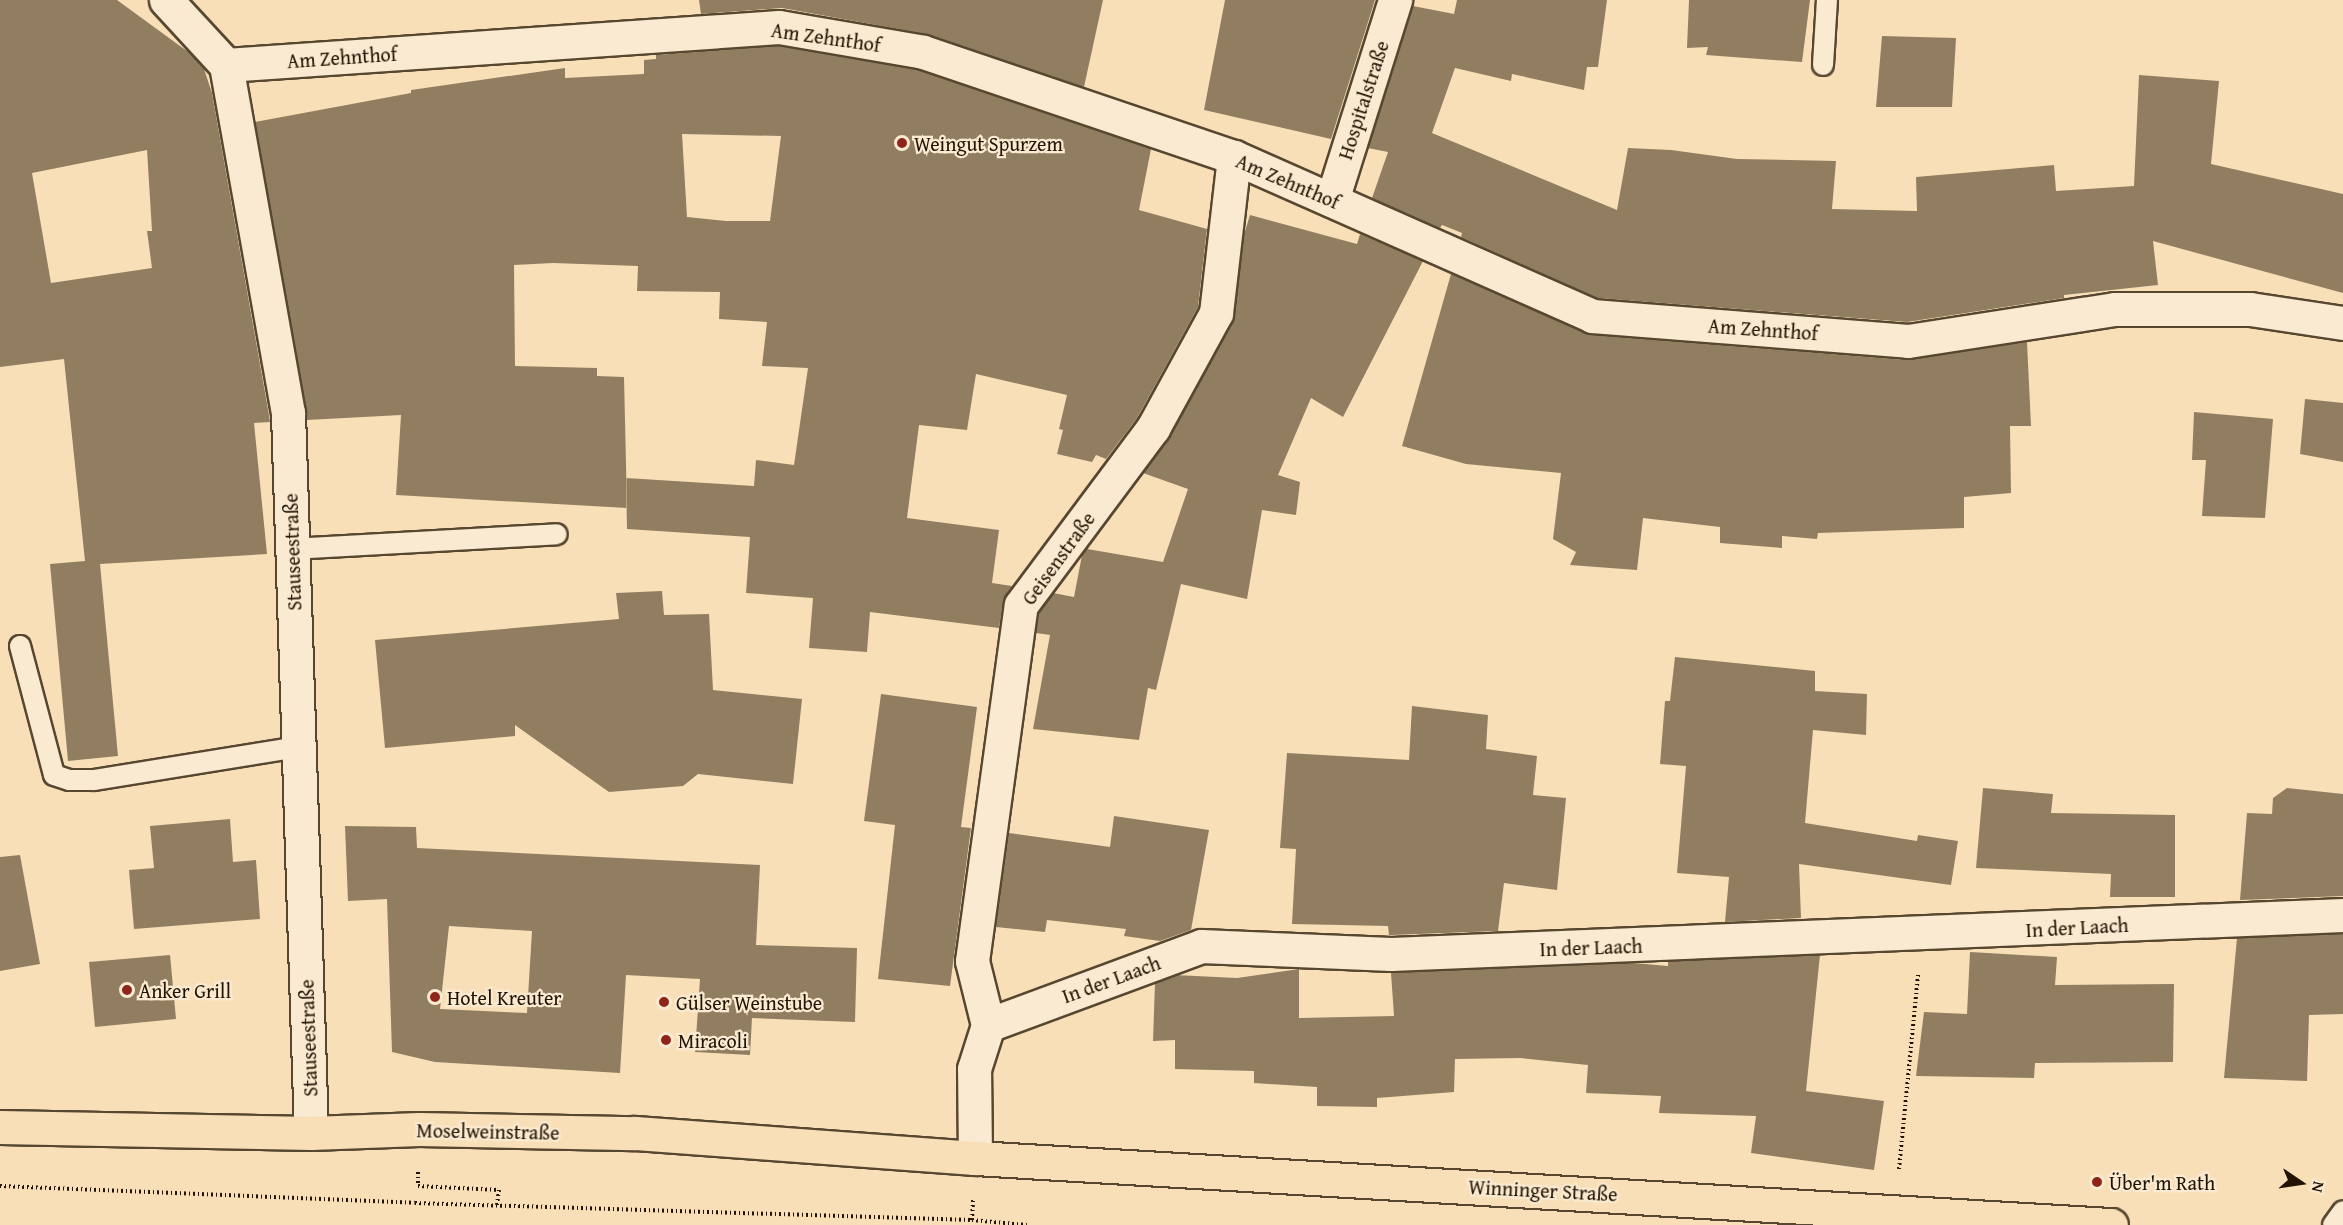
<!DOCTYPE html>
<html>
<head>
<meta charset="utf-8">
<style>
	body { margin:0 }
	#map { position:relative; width:2343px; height:1225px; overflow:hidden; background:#f8dfb8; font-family:"Gentium Book Plus",serif }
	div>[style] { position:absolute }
	.building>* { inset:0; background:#917e61 }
	.path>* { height:4px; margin-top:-2px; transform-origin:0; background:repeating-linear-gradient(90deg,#211403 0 1.5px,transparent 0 4.5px) }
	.roads { filter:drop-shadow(2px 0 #574730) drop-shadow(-2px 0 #574730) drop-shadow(0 2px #574730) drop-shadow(0 -2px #574730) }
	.lane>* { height:20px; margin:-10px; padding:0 10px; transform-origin:10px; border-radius:10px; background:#faead1 }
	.street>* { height:33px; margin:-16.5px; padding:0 16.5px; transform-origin:16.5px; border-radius:16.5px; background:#faead1 }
	.primary>* { height:33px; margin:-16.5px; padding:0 16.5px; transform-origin:16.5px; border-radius:16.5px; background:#f8dfb8 }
	.dots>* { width:16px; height:16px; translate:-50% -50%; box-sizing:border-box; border:3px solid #faead1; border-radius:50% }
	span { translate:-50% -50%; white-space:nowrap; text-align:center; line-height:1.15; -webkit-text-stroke:4.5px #faead1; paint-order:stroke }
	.street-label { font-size:20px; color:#211403 }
	.poi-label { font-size:20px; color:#211403 }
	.left { translate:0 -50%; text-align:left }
	.north { position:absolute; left:2271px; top:1153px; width:60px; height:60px; -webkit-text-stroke:4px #faead1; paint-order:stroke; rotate:103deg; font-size:16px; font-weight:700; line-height:24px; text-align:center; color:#211403 }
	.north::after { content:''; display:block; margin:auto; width:21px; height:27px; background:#211403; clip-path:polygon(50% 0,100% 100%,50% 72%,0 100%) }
</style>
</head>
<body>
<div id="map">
	<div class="building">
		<i style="clip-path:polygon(evenodd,0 0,117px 0,191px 54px,204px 69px,212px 93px,269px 415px,270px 422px,254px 423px,267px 554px,100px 564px,118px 756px,68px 761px,50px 564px,85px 561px,64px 359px,0 367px,0 0,147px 150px,152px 231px,147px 231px,152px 268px,51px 283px,32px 173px,147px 150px)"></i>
		<i style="clip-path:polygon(699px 0,1103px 0,1084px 87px,926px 34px,782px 8px,701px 14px)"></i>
		<i style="clip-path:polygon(1225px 0,1375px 0,1331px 139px,1204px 110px)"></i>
		<i style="clip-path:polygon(1457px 0,1607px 0,1598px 67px,1587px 67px,1584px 90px,1512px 74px,1511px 81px,1455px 68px,1432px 133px,1617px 210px,1628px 148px,1671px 150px,1737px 159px,1836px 161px,1832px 209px,1917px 211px,1916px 177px,2054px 165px,2056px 191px,2134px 186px,2139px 75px,2219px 81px,2211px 164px,2343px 194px,2343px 293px,2153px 241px,2158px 285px,2064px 295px,2064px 298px,1907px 322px,1597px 298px,1461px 237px,1462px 233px,1442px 225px,1440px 228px,1372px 198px,1388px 152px,1368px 148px,1413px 6px,1454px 14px)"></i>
		<i style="clip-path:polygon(1689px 0,1810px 0,1802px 62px,1706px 55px,1708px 47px,1687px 48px)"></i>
		<i style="clip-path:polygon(1882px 36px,1956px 38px,1952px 107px,1876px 107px)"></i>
		<i style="clip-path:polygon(evenodd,778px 46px,918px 70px,1151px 149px,1139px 210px,1207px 229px,1198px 307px,1137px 418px,1106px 459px,1096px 455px,1092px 462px,1057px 454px,1063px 430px,1059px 429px,1067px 395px,976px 374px,967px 430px,919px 425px,907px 518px,999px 530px,992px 583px,1012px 586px,1003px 602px,999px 628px,870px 612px,867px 652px,809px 648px,813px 598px,746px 593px,750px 537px,627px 529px,626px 478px,754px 486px,756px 460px,794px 465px,808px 368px,762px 366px,767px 322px,719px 319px,720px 292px,637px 291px,638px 266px,553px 263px,514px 265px,515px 366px,597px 368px,597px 376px,624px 377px,627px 508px,396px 495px,401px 415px,307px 420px,255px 122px,411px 93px,411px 90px,565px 68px,565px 78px,644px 74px,644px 60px,656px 59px,656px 55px,778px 46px,682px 134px,781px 136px,770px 221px,726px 221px,687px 217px,682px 134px)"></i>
		<i style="clip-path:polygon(1250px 215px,1357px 244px,1360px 234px,1423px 261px,1343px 417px,1311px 398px,1278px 475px,1300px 482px,1296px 515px,1262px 510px,1247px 599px,1181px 584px,1156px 690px,1148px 688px,1139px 740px,1033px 729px,1050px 635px,1036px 633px,1039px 612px,1053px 593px,1074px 597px,1082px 555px,1087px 549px,1163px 562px,1188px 489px,1143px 473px,1169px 437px,1233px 322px,1243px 238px)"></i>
		<i style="clip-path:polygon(1451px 274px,1591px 335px,1907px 360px,2027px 342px,2031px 426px,2010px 426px,2011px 493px,1964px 497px,1964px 528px,1818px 533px,1817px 539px,1782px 536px,1782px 548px,1720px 543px,1720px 527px,1643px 518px,1637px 570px,1570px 565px,1576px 552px,1553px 539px,1561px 473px,1466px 464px,1402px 446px)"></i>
		<i style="clip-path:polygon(2305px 399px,2343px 403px,2343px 462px,2300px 454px)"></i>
		<i style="clip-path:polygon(2194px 412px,2273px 419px,2265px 518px,2202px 516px,2206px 460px,2192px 460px)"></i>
		<i style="clip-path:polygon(662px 591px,664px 615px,709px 614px,713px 690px,802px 699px,793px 784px,698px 774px,683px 786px,609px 792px,515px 725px,515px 736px,385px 748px,375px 640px,619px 619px,616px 593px)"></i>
		<i style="clip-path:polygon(1675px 657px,1815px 671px,1815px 691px,1867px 694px,1866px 735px,1813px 730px,1805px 823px,1917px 841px,1918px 835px,1958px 841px,1951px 885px,1799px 864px,1801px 918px,1725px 922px,1729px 877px,1677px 873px,1686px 766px,1660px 764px,1665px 701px,1670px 701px)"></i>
		<i style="clip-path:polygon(881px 694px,977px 707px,961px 827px,971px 828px,950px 986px,878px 979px,895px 825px,864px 821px)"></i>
		<i style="clip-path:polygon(1412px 706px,1488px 715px,1486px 749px,1537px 756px,1533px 795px,1566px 798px,1557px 890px,1504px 883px,1498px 931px,1391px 935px,1389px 935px,1388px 926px,1292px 924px,1296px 849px,1280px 848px,1287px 753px,1409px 760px)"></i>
		<i style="clip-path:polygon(1983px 788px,2053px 794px,2051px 813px,2175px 815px,2175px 897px,2110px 897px,2111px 874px,1976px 868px)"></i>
		<i style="clip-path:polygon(2287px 788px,2343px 794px,2343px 896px,2240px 900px,2247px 813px,2272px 814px,2273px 798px)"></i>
		<i style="clip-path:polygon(1114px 816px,1209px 830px,1191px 930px,1160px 941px,1124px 936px,1126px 929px,1047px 920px,1045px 932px,996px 927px,1009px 833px,1110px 847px)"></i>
		<i style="clip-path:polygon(230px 819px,233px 862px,256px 860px,260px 919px,134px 929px,129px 870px,154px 868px,150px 826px)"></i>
		<i style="clip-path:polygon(evenodd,345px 826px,416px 827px,417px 848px,760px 865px,756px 945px,857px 948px,855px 1022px,752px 1018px,750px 1055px,695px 1052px,700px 979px,626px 975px,620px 1073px,435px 1062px,392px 1052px,387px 899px,348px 901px,345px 826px,449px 926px,532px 931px,527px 1013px,440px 1009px,449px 926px)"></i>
		<i style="clip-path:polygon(20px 855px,40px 964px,0 971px,0 857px)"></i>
		<i style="clip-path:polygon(2343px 934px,2343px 1014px,2309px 1015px,2307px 1081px,2224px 1078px,2237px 938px)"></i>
		<i style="clip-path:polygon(1970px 952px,2057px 957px,2055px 985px,2174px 984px,2173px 1062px,2035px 1063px,2034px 1078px,1916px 1076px,1924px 1012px,1967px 1014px)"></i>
		<i style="clip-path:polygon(170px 955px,176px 1019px,95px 1027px,89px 962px)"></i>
		<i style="clip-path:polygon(1820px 955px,1806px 1091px,1884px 1101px,1874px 1170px,1751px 1153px,1756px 1116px,1659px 1113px,1661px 1096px,1586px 1093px,1588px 1065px,1520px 1058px,1455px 1059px,1454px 1092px,1377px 1098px,1377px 1107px,1317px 1106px,1317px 1087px,1254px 1083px,1254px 1071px,1175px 1069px,1175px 1040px,1153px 1041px,1155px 983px,1175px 975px,1237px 978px,1299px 969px,1299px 1018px,1394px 1016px,1391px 973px,1634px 963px,1668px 966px,1668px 961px)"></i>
	</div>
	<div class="path">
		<i style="left:1899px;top:1169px;width:196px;rotate:-84.4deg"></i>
		<i style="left:418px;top:1172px;width:14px;rotate:90deg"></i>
		<i style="left:418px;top:1186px;width:81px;rotate:2.8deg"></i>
		<i style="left:499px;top:1190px;width:15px;rotate:98deg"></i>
		<i style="left:0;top:1186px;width:415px;rotate:2.3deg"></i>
		<i style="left:415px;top:1203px;width:557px;rotate:1.75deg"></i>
		<i style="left:972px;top:1220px;width:55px;rotate:5.2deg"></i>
		<i style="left:972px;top:1220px;width:20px;rotate:-87deg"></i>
	</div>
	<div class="roads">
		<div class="lane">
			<i style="left:1823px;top:65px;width:65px;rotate:-86.5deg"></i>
			<i style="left:292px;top:549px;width:265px;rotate:-3.2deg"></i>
			<i style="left:20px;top:646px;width:133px;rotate:75.2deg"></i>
			<i style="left:54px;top:775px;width:16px;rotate:18deg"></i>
			<i style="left:69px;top:780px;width:25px"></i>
			<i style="left:94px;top:780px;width:207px;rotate:-9.2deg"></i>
			<i style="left:2333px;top:1225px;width:17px;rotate:-54deg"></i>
		</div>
		<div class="street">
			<i style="left:166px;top:0;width:88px;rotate:47.3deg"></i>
			<i style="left:226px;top:65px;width:353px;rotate:79.9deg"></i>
			<i style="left:288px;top:413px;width:720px;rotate:88.17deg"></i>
			<i style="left:226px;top:65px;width:554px;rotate:-3.93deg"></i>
			<i style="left:779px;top:27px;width:146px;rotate:9.8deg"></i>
			<i style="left:923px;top:52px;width:328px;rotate:18.7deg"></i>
			<i style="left:1234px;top:157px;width:392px;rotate:23.9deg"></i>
			<i style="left:1592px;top:316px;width:317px;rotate:4.5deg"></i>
			<i style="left:1908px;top:341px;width:209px;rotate:-8.8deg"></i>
			<i style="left:2115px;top:309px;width:135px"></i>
			<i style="left:2250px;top:309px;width:94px;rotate:8.6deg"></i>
			<i style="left:1332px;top:200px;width:210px;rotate:-72.5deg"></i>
			<i style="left:988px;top:1025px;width:66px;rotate:-104deg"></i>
			<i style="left:972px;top:961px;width:359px;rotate:-82.2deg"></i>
			<i style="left:1021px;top:605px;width:221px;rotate:-53.3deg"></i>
			<i style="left:1153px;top:428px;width:131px;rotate:-61.3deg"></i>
			<i style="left:1216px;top:313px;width:157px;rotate:-83.4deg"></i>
			<i style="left:975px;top:1158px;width:89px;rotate:-90.6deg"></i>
			<i style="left:974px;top:1069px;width:46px;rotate:-72.3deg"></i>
			<i style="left:988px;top:1025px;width:227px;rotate:-20.3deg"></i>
			<i style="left:1201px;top:946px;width:190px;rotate:2.4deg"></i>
			<i style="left:1391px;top:954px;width:953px;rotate:-2.35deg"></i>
		</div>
		<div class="primary">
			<i style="left:0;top:1127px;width:311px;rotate:1.1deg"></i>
			<i style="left:311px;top:1133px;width:108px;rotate:-2.1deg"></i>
			<i style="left:419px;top:1129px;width:216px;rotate:1.1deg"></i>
			<i style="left:635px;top:1133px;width:341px;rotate:4.2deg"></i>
			<i style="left:975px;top:1158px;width:1138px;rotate:3.38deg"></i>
		</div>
	</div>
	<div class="dots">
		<i style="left:902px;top:143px;background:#8f2418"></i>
		<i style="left:127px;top:990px;background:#8f2418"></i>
		<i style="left:435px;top:997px;background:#8f2418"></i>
		<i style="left:664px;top:1002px;background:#8f2418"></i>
		<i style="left:666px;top:1040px;background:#8f2418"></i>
		<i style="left:2097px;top:1182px;background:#8f2418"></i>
	</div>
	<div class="street-label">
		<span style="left:826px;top:37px;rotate:8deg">Am Zehnthof</span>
		<span style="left:342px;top:57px;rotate:-4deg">Am Zehnthof</span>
		<span style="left:1363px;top:100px;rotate:-72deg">Hospitalstraße</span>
		<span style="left:1288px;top:181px;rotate:23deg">Am Zehnthof</span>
		<span style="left:1763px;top:329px;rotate:4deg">Am Zehnthof</span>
		<span style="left:292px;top:552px;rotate:-92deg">Stauseestraße</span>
		<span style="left:1058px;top:558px;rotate:-54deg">Geisenstraße</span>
		<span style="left:2077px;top:927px;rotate:-3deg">In der Laach</span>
		<span style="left:1591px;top:947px;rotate:-2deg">In der Laach</span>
		<span style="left:1111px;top:979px;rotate:-20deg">In der Laach</span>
		<span style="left:308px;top:1038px;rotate:-92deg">Stauseestraße</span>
		<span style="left:488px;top:1131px;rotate:1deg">Moselweinstraße</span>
		<span style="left:1543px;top:1190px;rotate:3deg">Winninger Straße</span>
	</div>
	<div class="poi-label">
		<span class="left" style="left:914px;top:143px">Weingut Spurzem</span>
		<span class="left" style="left:139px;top:990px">Anker Grill</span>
		<span class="left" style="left:447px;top:997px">Hotel Kreuter</span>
		<span class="left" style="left:676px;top:1002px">Gülser Weinstube</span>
		<span class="left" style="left:678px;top:1040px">Miracoli</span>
		<span class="left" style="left:2109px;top:1182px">Über'm Rath</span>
	</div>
	<div class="north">N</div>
</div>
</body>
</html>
